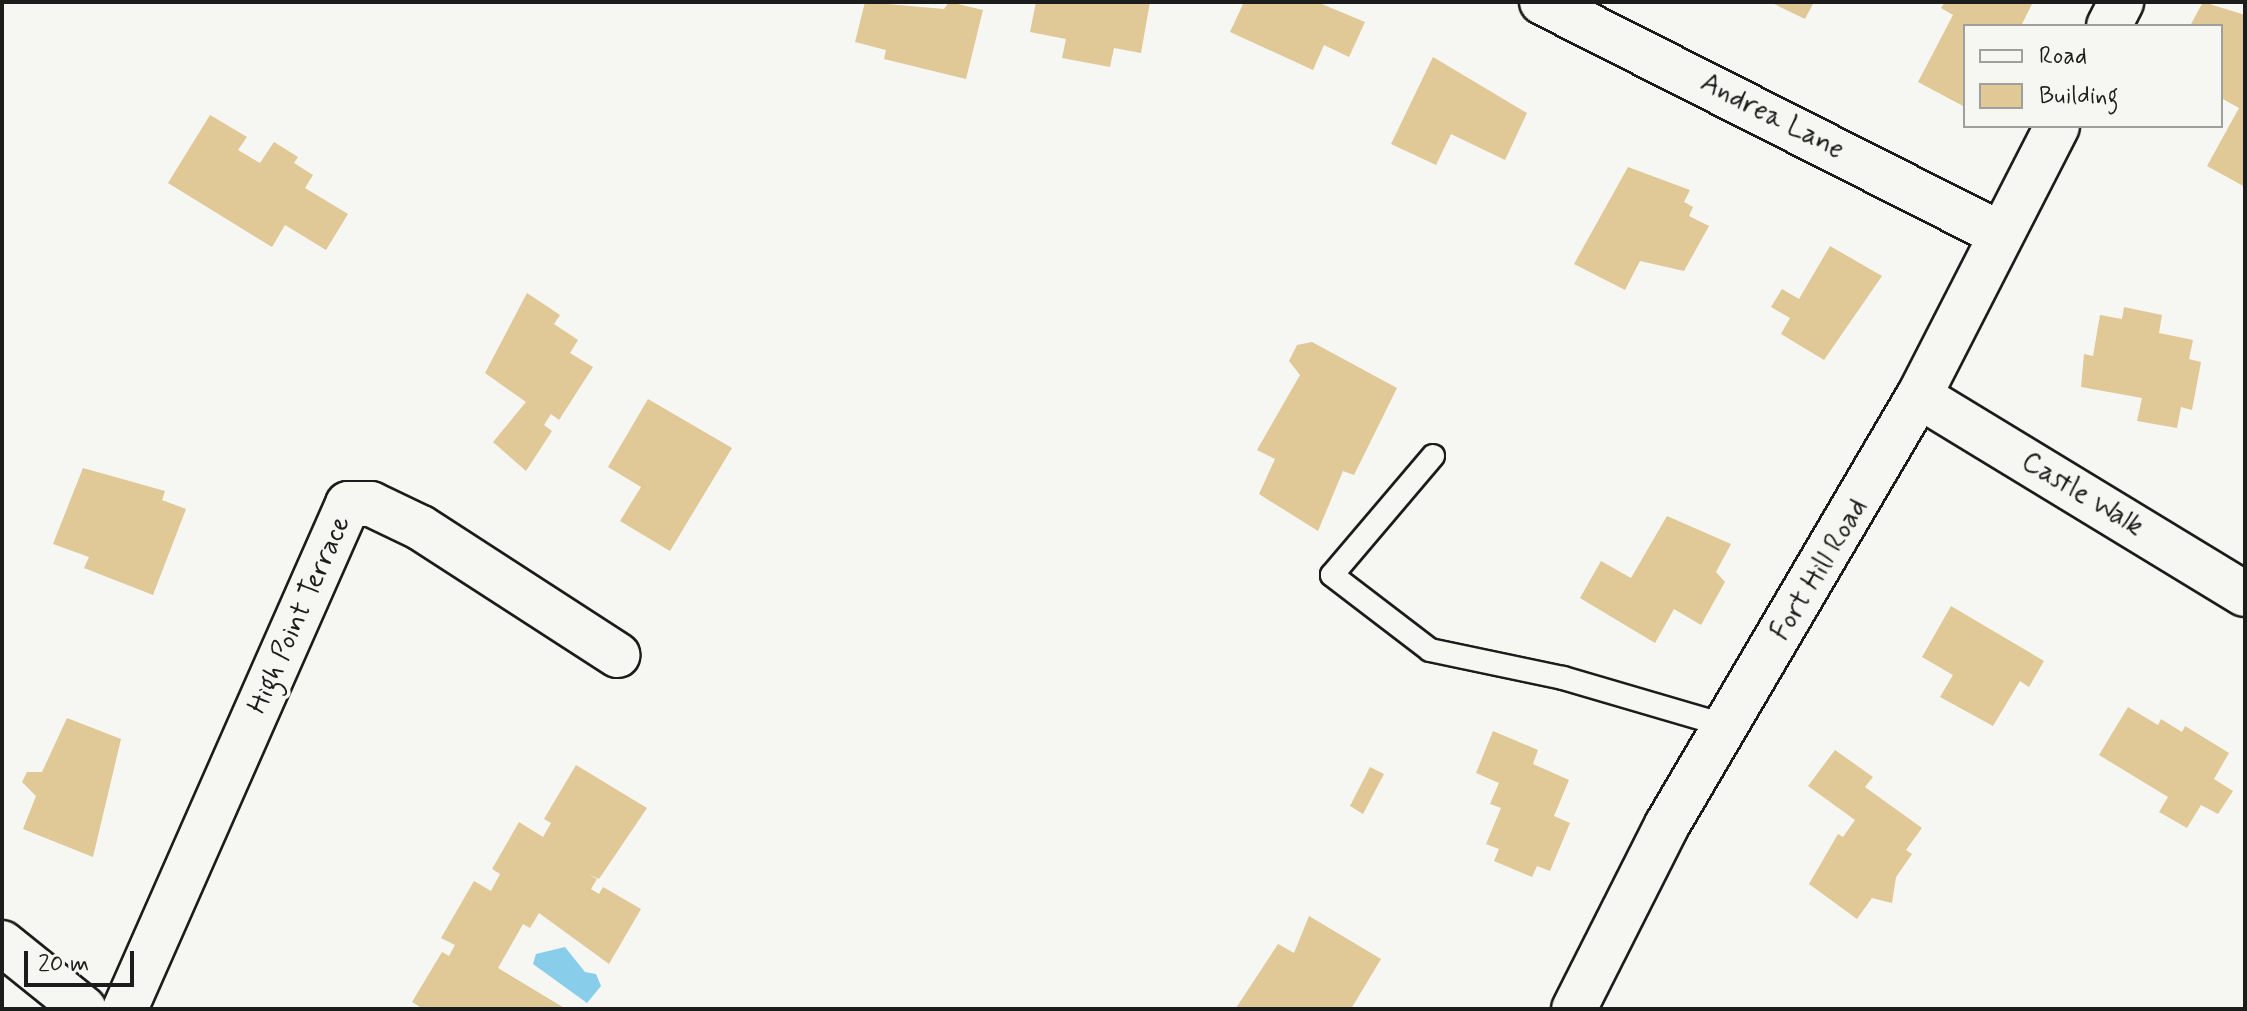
<!DOCTYPE html>
<html>
<head>
<meta charset="utf-8">
<style>
	body { margin:0 }
	#map { position:relative; width:2247px; height:1011px; overflow:hidden; background:#f6f6f2; font-family:Mynerve,sans-serif }
	div>[style] { position:absolute }
	.water>* { inset:0; background:#88ceea }
	.building>* { inset:0; background:#e1c897 }
	.roads { filter:drop-shadow(2px 0 #1c1c1c) drop-shadow(-2px 0 #1c1c1c) drop-shadow(0 2px #1c1c1c) drop-shadow(0 -2px #1c1c1c) }
	.lane>* { height:22px; margin:-11px; padding:0 11px; transform-origin:11px; border-radius:11px; background:#f6f6f2 }
	.street>* { height:44px; margin:-22px; padding:0 22px; transform-origin:22px; border-radius:22px; background:#f6f6f2 }
	.secondary>* { height:44px; margin:-22px; padding:0 22px; transform-origin:22px; border-radius:22px; background:#f6f6f2 }
	span { translate:-50% -50%; white-space:nowrap; text-align:center; line-height:1.15; -webkit-text-stroke:7px #f6f6f2; paint-order:stroke }
	.street-label { font-size:28px; color:#1c1c1c }
	.frame { position:absolute; inset:0; border:4px solid #1c1c1c; pointer-events:none }
	.legend { position:absolute; left:1963px; top:24px; width:260px; height:104px; box-sizing:border-box; background:#f6f6f2; border:2px solid #9f9f9c; margin:0; padding:10px 14px; list-style:none; font-size:24px; color:#1c1c1c }
	.legend li { display:flex; align-items:center; gap:16px; height:40px }
	.legend b { width:40px; border:2px solid #9f9f9c }
	.scale { position:absolute; left:24px; top:951px; width:110px; height:36px; box-sizing:border-box; border:4px solid #1c1c1c; border-top:0; padding-left:10px; font-size:24px; line-height:28px; white-space:nowrap; color:#1c1c1c; -webkit-text-stroke:6px #f6f6f2; paint-order:stroke }
</style>
</head>
<body>
<div id="map">
	<div class="water">
		<i style="clip-path:polygon(565px 947px,585px 972px,596px 974px,601px 986px,587px 1003px,533px 964px,536px 954px)"></i>
	</div>
	<div class="building">
		<i style="clip-path:polygon(865px 2px,944px 9px,949px 2px,983px 10px,966px 79px,884px 59px,886px 50px,855px 42px)"></i>
		<i style="clip-path:polygon(1036px 2px,1150px 2px,1141px 53px,1114px 48px,1110px 67px,1062px 58px,1066px 39px,1030px 32px)"></i>
		<i style="clip-path:polygon(1244px 2px,1317px 2px,1365px 22px,1349px 57px,1324px 45px,1313px 70px,1230px 32px)"></i>
		<i style="clip-path:polygon(1770px 2px,1814px 2px,1805px 19px)"></i>
		<i style="clip-path:polygon(1945px 2px,2033px 2px,2021px 26px,1965px 26px,1965px 107px,1918px 82px,1953px 15px,1941px 8px)"></i>
		<i style="clip-path:polygon(2203px 2px,2245px 15px,2245px 187px,2207px 166px,2239px 108px,2221px 98px,2221px 26px,2190px 26px)"></i>
		<i style="clip-path:polygon(1433px 57px,1527px 113px,1505px 160px,1451px 134px,1436px 165px,1391px 144px)"></i>
		<i style="clip-path:polygon(210px 115px,247px 137px,238px 150px,260px 163px,274px 142px,298px 157px,294px 163px,313px 175px,305px 188px,348px 214px,326px 250px,285px 225px,272px 247px,168px 183px)"></i>
		<i style="clip-path:polygon(1628px 167px,1690px 190px,1684px 202px,1693px 207px,1689px 216px,1709px 226px,1684px 271px,1640px 261px,1625px 290px,1574px 264px)"></i>
		<i style="clip-path:polygon(1830px 246px,1882px 276px,1824px 360px,1781px 334px,1790px 318px,1771px 307px,1782px 289px,1799px 299px)"></i>
		<i style="clip-path:polygon(527px 293px,560px 315px,554px 324px,578px 340px,570px 353px,593px 367px,559px 420px,551px 414px,544px 425px,552px 431px,526px 471px,493px 442px,526px 402px,485px 373px)"></i>
		<i style="clip-path:polygon(2124px 307px,2162px 315px,2159px 333px,2193px 340px,2189px 359px,2201px 362px,2192px 410px,2181px 407px,2177px 428px,2137px 421px,2142px 398px,2081px 387px,2084px 354px,2093px 356px,2100px 315px,2122px 319px)"></i>
		<i style="clip-path:polygon(1312px 342px,1397px 388px,1354px 475px,1343px 471px,1318px 531px,1259px 494px,1275px 459px,1257px 450px,1300px 375px,1289px 361px,1297px 345px)"></i>
		<i style="clip-path:polygon(648px 399px,732px 448px,670px 551px,620px 521px,641px 487px,608px 467px)"></i>
		<i style="clip-path:polygon(83px 468px,165px 491px,162px 500px,186px 509px,153px 595px,84px 568px,89px 557px,53px 544px)"></i>
		<i style="clip-path:polygon(1667px 516px,1731px 544px,1716px 572px,1725px 582px,1701px 625px,1674px 609px,1655px 643px,1580px 598px,1601px 561px,1631px 578px)"></i>
		<i style="clip-path:polygon(1951px 606px,2044px 661px,2029px 687px,2020px 681px,1993px 726px,1940px 697px,1953px 675px,1922px 657px)"></i>
		<i style="clip-path:polygon(2128px 707px,2158px 725px,2161px 719px,2182px 732px,2185px 726px,2229px 753px,2214px 779px,2233px 791px,2218px 814px,2201px 805px,2187px 828px,2159px 812px,2168px 797px,2099px 755px)"></i>
		<i style="clip-path:polygon(67px 718px,121px 739px,93px 857px,23px 829px,36px 796px,22px 782px,27px 772px,42px 772px)"></i>
		<i style="clip-path:polygon(1493px 731px,1538px 750px,1533px 764px,1569px 780px,1554px 816px,1570px 823px,1550px 871px,1537px 866px,1532px 877px,1494px 861px,1499px 849px,1486px 844px,1501px 808px,1490px 804px,1499px 783px,1476px 773px)"></i>
		<i style="clip-path:polygon(1835px 750px,1873px 777px,1865px 787px,1922px 828px,1906px 850px,1912px 854px,1896px 877px,1892px 903px,1872px 898px,1857px 919px,1809px 884px,1838px 834px,1843px 837px,1855px 820px,1808px 786px)"></i>
		<i style="clip-path:polygon(576px 765px,647px 808px,599px 879px,588px 874px,597px 879px,591px 889px,599px 894px,603px 887px,641px 909px,609px 964px,539px 913px,530px 928px,523px 924px,498px 968px,566px 1009px,423px 1009px,412px 1002px,442px 952px,449px 956px,455px 945px,441px 938px,474px 881px,491px 891px,500px 874px,492px 869px,519px 822px,543px 837px,551px 823px,544px 819px)"></i>
		<i style="clip-path:polygon(1370px 767px,1384px 774px,1363px 814px,1350px 806px)"></i>
		<i style="clip-path:polygon(1309px 916px,1381px 959px,1351px 1009px,1236px 1008px,1278px 944px,1294px 953px)"></i>
	</div>
	<div class="roads">
		<div class="lane">
			<i style="left:1433px;top:456px;width:156px;rotate:130.3deg"></i>
			<i style="left:1332px;top:575px;width:123px;rotate:37.4deg"></i>
			<i style="left:1430px;top:650px;width:136px;rotate:11.9deg"></i>
			<i style="left:1563px;top:678px;width:171px;rotate:16.3deg"></i>
		</div>
		<div class="street">
			<i style="left:1542px;top:2px;width:513px;rotate:26.86deg"></i>
			<i style="left:1919px;top:396px;width:381px;rotate:31.3deg"></i>
			<i style="left:2px;top:943px;width:105px;rotate:38.8deg"></i>
			<i style="left:125px;top:1009px;width:552px;rotate:-66.17deg"></i>
			<i style="left:348px;top:504px;width:23px"></i>
			<i style="left:371px;top:504px;width:55px;rotate:25.6deg"></i>
			<i style="left:421px;top:528px;width:234px;rotate:32.9deg"></i>
		</div>
		<div class="secondary">
			<i style="left:2109px;top:26px;width:27px;rotate:-63deg"></i>
			<i style="left:1574px;top:1009px;width:206px;rotate:-63.2deg"></i>
			<i style="left:1667px;top:825px;width:498px;rotate:-59.6deg"></i>
			<i style="left:1919px;top:396px;width:303px;rotate:-62.9deg"></i>
		</div>
	</div>
	<div class="street-label">
		<span style="left:1772px;top:117px;rotate:27deg">Andrea Lane</span>
		<span style="left:2082px;top:495px;rotate:31deg">Castle Walk</span>
		<span style="left:1820px;top:570px;rotate:-59deg">Fort Hill Road</span>
		<span style="left:300px;top:615px;rotate:-66deg">High Point Terrace</span>
	</div>
	<div class="frame"></div>
	<ul class="legend">
	<li><b style="height:10px;background:#f6f6f2"></b>Road</li>
	<li><b style="height:22px;background:#e1c897"></b>Building</li>
	</ul>
	<div class="scale">20 m</div>
</div>
</body>
</html>
